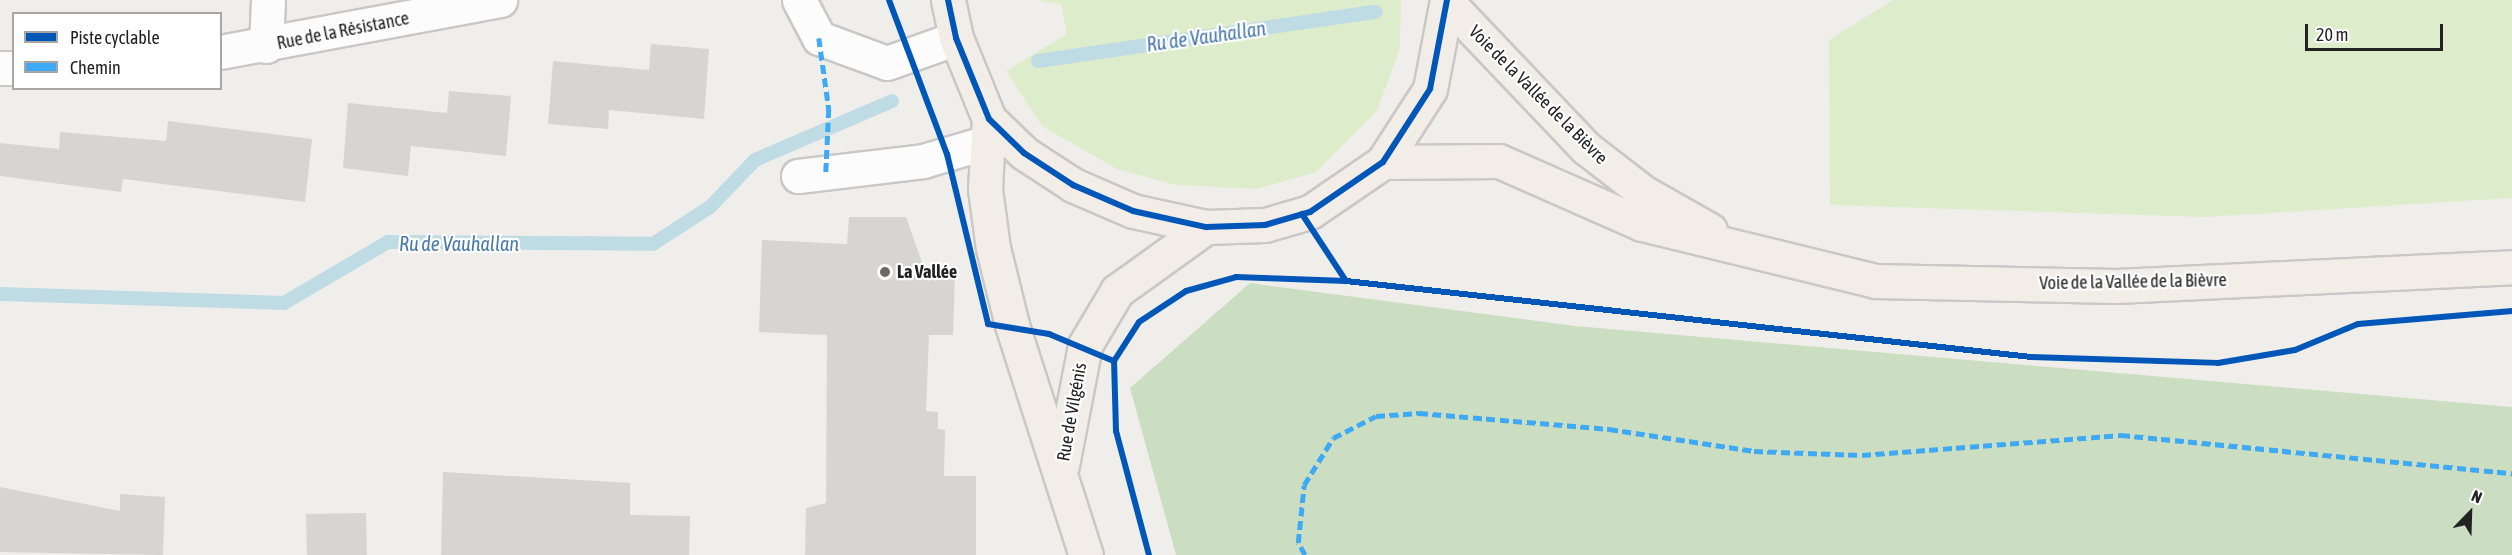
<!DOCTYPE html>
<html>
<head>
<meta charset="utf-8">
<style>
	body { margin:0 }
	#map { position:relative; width:2512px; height:555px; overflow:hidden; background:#f0eeeb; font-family:"Asap Condensed",sans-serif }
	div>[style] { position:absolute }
	.grass>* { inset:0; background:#ddeccb }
	.forest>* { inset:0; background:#cbdec1 }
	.stream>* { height:14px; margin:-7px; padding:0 7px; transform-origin:7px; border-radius:7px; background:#bfdbe3 }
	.building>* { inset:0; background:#d7d4d2 }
	.roads { filter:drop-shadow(2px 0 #c9c8c7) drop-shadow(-2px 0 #c9c8c7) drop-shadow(0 2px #c9c8c7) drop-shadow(0 -2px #c9c8c7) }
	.minor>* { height:33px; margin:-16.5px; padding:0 16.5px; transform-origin:16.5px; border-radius:16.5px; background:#fdfcfc }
	.major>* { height:33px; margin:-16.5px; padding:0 16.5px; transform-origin:16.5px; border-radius:16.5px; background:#f3ede7 }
	.quiet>* { height:4.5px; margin-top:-2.25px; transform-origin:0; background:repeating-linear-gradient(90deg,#3fa9f5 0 9px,transparent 0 13.5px) }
	.cycleway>* { height:6px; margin:-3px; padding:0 3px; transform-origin:3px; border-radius:3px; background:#0057b8 }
	.dots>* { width:16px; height:16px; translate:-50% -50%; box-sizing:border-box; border:3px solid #fff; border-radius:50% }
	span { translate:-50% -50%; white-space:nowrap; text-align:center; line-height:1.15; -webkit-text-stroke:4.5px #fff; paint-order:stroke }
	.street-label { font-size:18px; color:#222 }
	.poi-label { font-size:18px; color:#222; font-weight:700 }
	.left { translate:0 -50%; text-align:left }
	.water-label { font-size:20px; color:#4a7aab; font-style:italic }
	.legend { position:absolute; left:12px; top:12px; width:210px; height:78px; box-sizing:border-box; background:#fff; border:2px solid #a7a7a7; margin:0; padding:8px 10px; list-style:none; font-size:18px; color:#222 }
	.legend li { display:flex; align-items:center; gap:12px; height:30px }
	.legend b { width:30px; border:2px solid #a7a7a7 }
	.north { position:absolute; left:2440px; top:483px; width:60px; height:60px; -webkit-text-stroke:4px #fff; paint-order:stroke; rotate:23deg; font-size:16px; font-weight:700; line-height:24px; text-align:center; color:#222 }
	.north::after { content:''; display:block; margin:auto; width:21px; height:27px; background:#222; clip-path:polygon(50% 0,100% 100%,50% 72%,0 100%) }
	.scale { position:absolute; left:2305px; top:24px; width:138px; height:27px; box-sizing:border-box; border:3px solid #222; border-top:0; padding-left:8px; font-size:18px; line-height:21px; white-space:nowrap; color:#222; -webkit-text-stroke:4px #fff; paint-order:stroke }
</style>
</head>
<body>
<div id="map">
	<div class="grass">
		<i style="clip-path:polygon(1038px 0,1401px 0,1400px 48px,1377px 111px,1316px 172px,1257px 189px,1176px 185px,1117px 169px,1042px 126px,1006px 71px,1067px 34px,1061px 4px)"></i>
		<i style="clip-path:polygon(1893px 0,2512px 0,2512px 198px,2204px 217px,1830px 205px,1829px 40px)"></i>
	</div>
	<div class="forest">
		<i style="clip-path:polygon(1250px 283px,1575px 326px,2512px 407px,2512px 555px,1176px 555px,1130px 388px)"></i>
	</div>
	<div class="stream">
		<i style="left:1038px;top:61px;width:341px;rotate:-8.3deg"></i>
		<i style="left:0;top:294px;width:284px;rotate:1.8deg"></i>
		<i style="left:284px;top:303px;width:121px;rotate:-30.4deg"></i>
		<i style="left:388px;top:242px;width:265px;rotate:0.4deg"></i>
		<i style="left:653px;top:244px;width:68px;rotate:-33deg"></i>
		<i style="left:710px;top:207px;width:65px;rotate:-46.2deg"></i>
		<i style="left:755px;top:160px;width:149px;rotate:-23.3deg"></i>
	</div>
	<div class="building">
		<i style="clip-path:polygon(651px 44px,709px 49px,704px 119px,609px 110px,608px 129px,548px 124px,553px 61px,649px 70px)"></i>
		<i style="clip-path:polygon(449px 91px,511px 96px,506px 156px,411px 146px,408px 176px,343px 168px,348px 103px,447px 113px)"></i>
		<i style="clip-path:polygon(168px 121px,312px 139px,305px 202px,123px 179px,121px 192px,0 176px,0 143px,59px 149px,60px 132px,166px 141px)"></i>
		<i style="clip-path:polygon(849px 217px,906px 217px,925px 271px,955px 274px,953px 335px,929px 335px,926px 411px,938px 412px,938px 429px,945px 430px,944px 476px,976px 476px,976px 555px,805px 555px,806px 508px,826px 503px,827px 335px,759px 332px,762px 240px,847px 244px)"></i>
		<i style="clip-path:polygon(443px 472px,630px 483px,630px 515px,690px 516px,689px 555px,441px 555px)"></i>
		<i style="clip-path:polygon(0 487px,120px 511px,120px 494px,165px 497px,163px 555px,0 552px)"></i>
		<i style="clip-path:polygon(366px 513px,367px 555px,307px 555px,306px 514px)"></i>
	</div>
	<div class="roads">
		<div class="minor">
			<i style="left:799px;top:0;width:43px;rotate:62.2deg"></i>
			<i style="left:819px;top:38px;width:72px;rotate:20.2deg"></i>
			<i style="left:887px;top:63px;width:73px;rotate:-19.9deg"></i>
			<i style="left:266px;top:46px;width:46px;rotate:-87.5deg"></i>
			<i style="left:220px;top:52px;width:285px;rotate:-10.5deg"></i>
			<i style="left:0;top:68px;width:14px"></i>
			<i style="left:798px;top:176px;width:126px;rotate:-6.8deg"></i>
			<i style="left:923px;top:161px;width:67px;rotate:-16.5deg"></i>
		</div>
		<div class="major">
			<i style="left:948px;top:0;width:39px;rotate:78deg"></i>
			<i style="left:956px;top:38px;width:87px;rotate:67.8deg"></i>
			<i style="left:989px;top:119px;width:49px;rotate:44.2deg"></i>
			<i style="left:1024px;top:153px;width:59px;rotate:33.1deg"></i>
			<i style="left:1073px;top:185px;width:65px;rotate:23.4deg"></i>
			<i style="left:1133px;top:211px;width:75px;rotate:12.4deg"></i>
			<i style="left:1206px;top:227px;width:59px;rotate:-1.9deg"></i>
			<i style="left:1265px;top:225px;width:47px;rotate:-16.1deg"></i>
			<i style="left:1310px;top:212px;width:88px;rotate:-34.4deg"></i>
			<i style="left:1383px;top:162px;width:87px;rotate:-57.2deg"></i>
			<i style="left:1430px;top:89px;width:91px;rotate:-79.2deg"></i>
			<i style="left:1448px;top:3px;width:200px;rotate:46.4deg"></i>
			<i style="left:1586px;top:148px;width:72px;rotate:37.7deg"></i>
			<i style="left:1643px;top:192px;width:77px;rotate:29.6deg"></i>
			<i style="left:989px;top:119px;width:70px;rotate:93.3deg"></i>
			<i style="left:985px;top:189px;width:60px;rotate:82.3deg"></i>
			<i style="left:993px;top:248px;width:79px;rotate:76.1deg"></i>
			<i style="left:1012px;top:325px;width:242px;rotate:72.2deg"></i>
			<i style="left:1383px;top:162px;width:116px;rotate:-0.5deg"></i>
			<i style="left:1499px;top:161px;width:156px;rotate:23.8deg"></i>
			<i style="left:1642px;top:224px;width:240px;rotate:13.7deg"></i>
			<i style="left:1875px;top:281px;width:241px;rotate:1.2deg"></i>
			<i style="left:2116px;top:286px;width:396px;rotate:-2.7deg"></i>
			<i style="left:1062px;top:465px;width:122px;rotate:-79.1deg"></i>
			<i style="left:1085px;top:345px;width:63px;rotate:-59.3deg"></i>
			<i style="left:1117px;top:291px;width:110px;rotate:-35.7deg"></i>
		</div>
	</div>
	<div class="quiet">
		<i style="left:819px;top:38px;width:72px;rotate:82deg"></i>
		<i style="left:829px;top:109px;width:64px;rotate:92.7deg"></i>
		<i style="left:1305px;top:555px;width:14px;rotate:-120deg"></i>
		<i style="left:1298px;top:543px;width:58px;rotate:-84.1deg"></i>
		<i style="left:1304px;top:485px;width:55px;rotate:-58.3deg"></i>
		<i style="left:1333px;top:438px;width:48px;rotate:-27.1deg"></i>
		<i style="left:1376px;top:416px;width:43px;rotate:-4deg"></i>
		<i style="left:1419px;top:413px;width:191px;rotate:4.8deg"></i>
		<i style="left:1609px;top:429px;width:147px;rotate:8.6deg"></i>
		<i style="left:1754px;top:451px;width:108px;rotate:2.1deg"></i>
		<i style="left:1862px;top:455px;width:260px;rotate:-4.4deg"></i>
		<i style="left:2121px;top:435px;width:393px;rotate:5.6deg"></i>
	</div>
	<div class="cycleway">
		<i style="left:889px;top:0;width:165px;rotate:69.4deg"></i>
		<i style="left:947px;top:154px;width:175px;rotate:76.4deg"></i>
		<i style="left:988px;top:324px;width:62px;rotate:9.3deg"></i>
		<i style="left:1049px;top:334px;width:70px;rotate:22.6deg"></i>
		<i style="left:948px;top:0;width:39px;rotate:78deg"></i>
		<i style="left:956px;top:38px;width:87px;rotate:67.8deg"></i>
		<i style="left:989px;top:119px;width:49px;rotate:44.2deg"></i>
		<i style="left:1024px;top:153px;width:59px;rotate:33.1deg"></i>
		<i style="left:1073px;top:185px;width:65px;rotate:23.4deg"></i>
		<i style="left:1133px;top:211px;width:75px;rotate:12.4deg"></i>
		<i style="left:1206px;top:227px;width:59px;rotate:-1.9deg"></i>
		<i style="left:1265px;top:225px;width:47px;rotate:-16.1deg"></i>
		<i style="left:1310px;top:212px;width:88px;rotate:-34.4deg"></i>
		<i style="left:1383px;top:162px;width:87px;rotate:-57.2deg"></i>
		<i style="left:1430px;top:89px;width:91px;rotate:-79.2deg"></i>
		<i style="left:1302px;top:214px;width:80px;rotate:56.7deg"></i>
		<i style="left:1149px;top:555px;width:128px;rotate:-104.9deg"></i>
		<i style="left:1116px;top:431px;width:70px;rotate:-91.6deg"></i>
		<i style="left:1114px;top:361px;width:46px;rotate:-57.3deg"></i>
		<i style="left:1139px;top:322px;width:56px;rotate:-33.4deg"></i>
		<i style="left:1186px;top:291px;width:52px;rotate:-15.6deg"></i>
		<i style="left:1236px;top:277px;width:110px;rotate:2.1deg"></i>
		<i style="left:1346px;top:281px;width:689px;rotate:6.33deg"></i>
		<i style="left:2031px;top:357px;width:187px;rotate:1.8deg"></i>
		<i style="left:2218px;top:363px;width:78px;rotate:-9.6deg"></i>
		<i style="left:2295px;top:350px;width:68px;rotate:-22.4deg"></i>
		<i style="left:2358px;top:324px;width:155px;rotate:-4.8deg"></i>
	</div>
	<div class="dots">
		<i style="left:885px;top:272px;background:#6a6968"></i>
	</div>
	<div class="street-label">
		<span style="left:343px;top:31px;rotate:-11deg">Rue de la Résistance</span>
		<span style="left:1538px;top:95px;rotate:45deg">Voie de la Vallée de la Bièvre</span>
		<span style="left:2133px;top:282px;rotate:-1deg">Voie de la Vallée de la Bièvre</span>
		<span style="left:1072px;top:412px;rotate:-80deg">Rue de Vilgénis</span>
	</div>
	<div class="poi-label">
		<span class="left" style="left:897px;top:272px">La Vallée</span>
	</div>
	<div class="water-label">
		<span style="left:1206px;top:36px;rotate:-8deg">Ru de Vauhallan</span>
		<span style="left:459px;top:243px">Ru de Vauhallan</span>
	</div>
	<ul class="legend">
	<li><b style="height:8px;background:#0057b8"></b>Piste cyclable</li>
	<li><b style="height:8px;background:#3fa9f5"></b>Chemin</li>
	</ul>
	<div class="north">N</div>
	<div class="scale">20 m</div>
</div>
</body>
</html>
